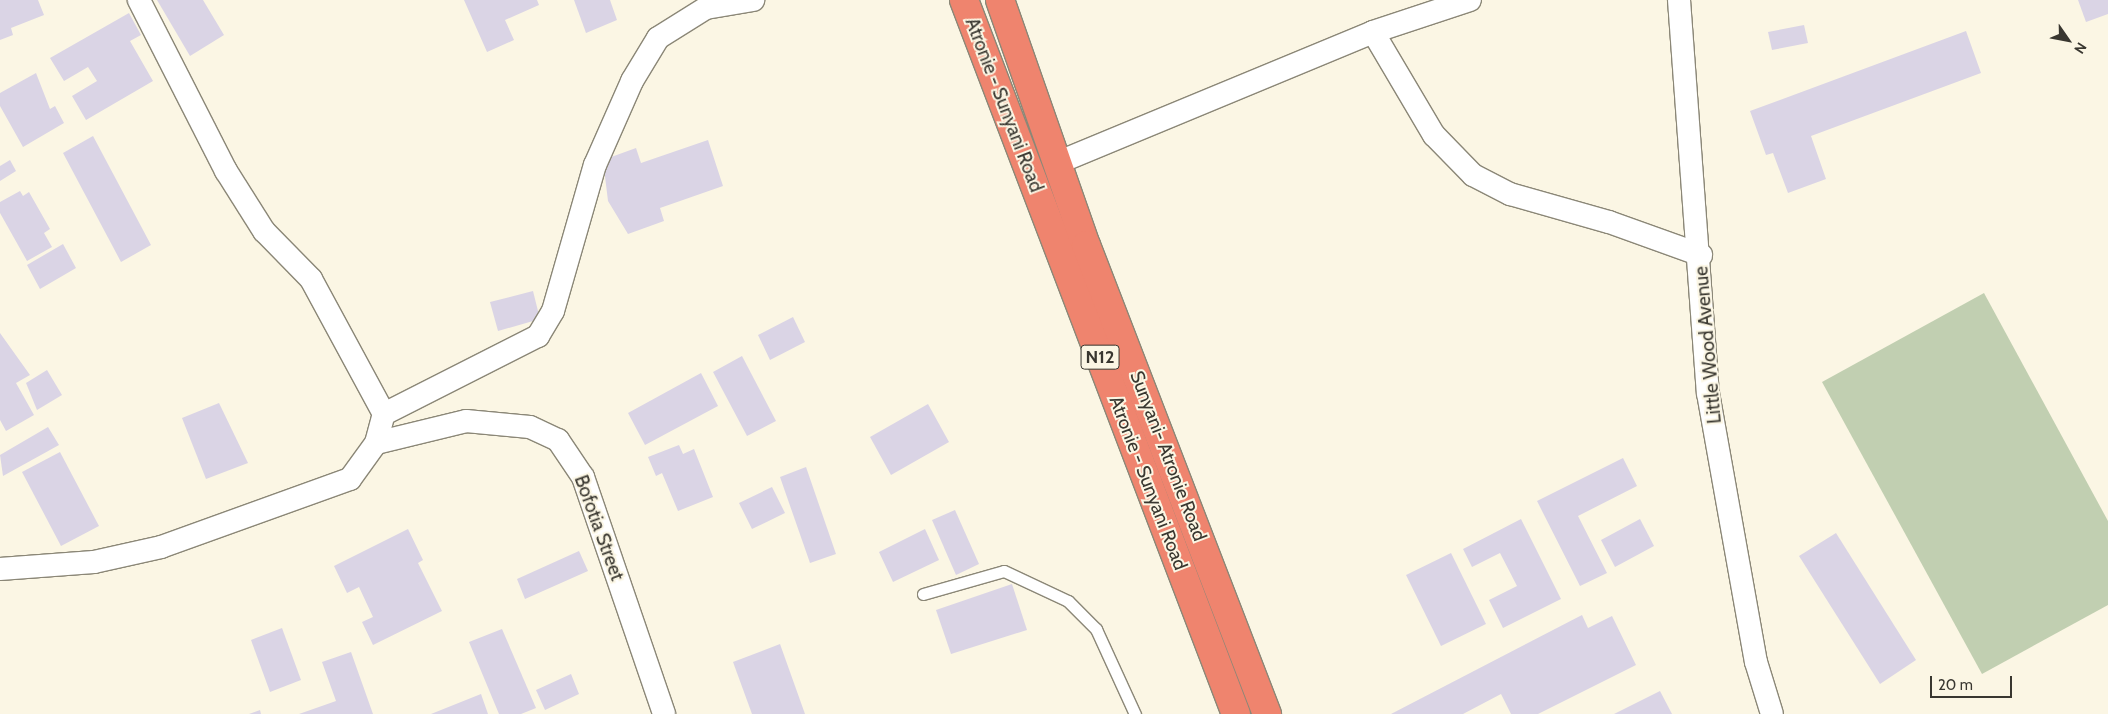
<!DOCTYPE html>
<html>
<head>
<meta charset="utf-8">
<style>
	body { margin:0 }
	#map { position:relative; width:2108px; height:714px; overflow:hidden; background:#fbf6e4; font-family:Cabin,sans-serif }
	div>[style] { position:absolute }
	.green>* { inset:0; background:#c1cfb1 }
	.building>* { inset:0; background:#dad4e5 }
	.roads { filter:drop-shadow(1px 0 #8b8777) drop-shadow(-1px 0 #8b8777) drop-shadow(0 1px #8b8777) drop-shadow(0 -1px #8b8777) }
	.lane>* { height:11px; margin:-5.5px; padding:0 5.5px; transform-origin:5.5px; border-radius:5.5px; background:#fff }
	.street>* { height:22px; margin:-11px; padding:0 11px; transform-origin:11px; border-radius:11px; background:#fff }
	.highway>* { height:28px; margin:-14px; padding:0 14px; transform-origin:14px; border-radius:14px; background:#ef846e }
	span { translate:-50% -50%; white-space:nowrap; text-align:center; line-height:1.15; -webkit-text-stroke:4px #fbf6e4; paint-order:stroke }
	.shield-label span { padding:1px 4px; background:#fbf6e4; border:1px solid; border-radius:4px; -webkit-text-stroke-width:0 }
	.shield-label { font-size:18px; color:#393730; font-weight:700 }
	.street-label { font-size:19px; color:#393730 }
	.north { position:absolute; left:2043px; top:15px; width:50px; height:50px; -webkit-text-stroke:4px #fbf6e4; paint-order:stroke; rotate:123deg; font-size:14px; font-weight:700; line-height:20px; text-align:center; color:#393730 }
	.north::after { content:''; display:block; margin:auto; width:18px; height:22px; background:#393730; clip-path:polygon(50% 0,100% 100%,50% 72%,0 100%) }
	.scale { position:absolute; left:1930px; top:676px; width:82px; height:22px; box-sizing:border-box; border:2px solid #393730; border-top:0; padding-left:6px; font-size:15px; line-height:18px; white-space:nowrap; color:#393730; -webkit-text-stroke:4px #fbf6e4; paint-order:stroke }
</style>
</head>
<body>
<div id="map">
	<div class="green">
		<i style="clip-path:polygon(1984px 293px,2108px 521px,2108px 605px,1982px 674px,1822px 382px)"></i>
	</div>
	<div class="building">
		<i style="clip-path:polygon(0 0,38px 0,44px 15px,11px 28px,13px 35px,0 40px)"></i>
		<i style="clip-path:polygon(157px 0,203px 0,224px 35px,190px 56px)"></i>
		<i style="clip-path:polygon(464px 0,537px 0,539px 5px,505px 20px,514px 40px,487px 52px)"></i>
		<i style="clip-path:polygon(574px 0,610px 0,617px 20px,586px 33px)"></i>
		<i style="clip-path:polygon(2078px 0,2108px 0,2108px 14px,2086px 22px)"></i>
		<i style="clip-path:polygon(129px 13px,141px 35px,130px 41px,153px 81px,86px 120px,72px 96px,97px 81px,88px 67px,64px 81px,50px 58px)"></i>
		<i style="clip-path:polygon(1804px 25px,1808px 43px,1772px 50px,1768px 32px)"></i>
		<i style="clip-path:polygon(1966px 31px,1981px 73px,1811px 136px,1826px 179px,1788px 193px,1773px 153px,1766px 155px,1750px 111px)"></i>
		<i style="clip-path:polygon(36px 73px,50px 109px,55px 106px,64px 123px,23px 147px,0 106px,0 93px)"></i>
		<i style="clip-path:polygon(93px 136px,151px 245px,121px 262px,63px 153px)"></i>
		<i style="clip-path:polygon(708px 140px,723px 186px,660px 208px,664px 221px,628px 234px,608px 201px,603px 160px,636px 148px,641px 163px)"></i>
		<i style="clip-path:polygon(10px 160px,16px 171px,0 181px,0 166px)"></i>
		<i style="clip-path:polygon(20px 191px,23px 196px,29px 192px,50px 229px,44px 233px,52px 247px,27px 261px,0 213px,0 202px)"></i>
		<i style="clip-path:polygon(63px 244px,76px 268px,40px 289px,27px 265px)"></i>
		<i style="clip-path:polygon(533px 291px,540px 319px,498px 331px,490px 302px)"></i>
		<i style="clip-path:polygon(793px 317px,805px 342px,770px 360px,758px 335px)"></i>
		<i style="clip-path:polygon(0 333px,30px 375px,16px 383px,34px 415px,6px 431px,0 420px)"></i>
		<i style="clip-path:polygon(742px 356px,776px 421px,747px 436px,713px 372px)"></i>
		<i style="clip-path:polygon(47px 370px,62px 395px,37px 410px,26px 383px)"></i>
		<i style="clip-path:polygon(701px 373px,718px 406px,645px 445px,628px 413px)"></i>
		<i style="clip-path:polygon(219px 403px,248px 463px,206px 479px,182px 418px)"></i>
		<i style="clip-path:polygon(928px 404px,949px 442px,891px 475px,870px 437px)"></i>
		<i style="clip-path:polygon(48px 427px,59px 445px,3px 476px,0 455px)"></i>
		<i style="clip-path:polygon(679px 445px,683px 454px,694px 449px,713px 497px,678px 511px,662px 473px,656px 476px,648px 457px)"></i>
		<i style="clip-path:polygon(60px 452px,99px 526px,61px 546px,22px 472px)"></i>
		<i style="clip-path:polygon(1623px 458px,1637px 486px,1578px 516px,1607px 573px,1580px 586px,1537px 501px)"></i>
		<i style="clip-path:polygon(806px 467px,836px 554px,810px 563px,780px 477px)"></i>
		<i style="clip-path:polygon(772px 487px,785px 513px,752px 529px,739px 503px)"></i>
		<i style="clip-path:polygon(955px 510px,979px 564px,956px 575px,932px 520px)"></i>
		<i style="clip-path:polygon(1521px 519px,1561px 599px,1503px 628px,1489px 600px,1517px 586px,1500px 553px,1472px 567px,1463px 549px)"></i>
		<i style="clip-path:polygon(1640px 519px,1654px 546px,1615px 567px,1601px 540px)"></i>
		<i style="clip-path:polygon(408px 529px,423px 560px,418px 563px,442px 611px,373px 645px,362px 622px,373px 617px,359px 587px,347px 593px,334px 566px)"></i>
		<i style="clip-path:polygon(925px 529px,939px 560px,893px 582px,879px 552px)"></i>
		<i style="clip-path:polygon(1836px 533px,1916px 660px,1880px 684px,1799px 556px)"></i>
		<i style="clip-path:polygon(579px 551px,588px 571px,525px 599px,517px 579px)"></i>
		<i style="clip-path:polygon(1451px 553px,1486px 624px,1441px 646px,1406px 575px)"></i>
		<i style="clip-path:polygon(1012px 584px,1027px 630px,951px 654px,936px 610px)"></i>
		<i style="clip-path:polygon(1582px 615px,1588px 628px,1612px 616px,1636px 665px,1538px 714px,1511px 714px,1501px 694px,1463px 714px,1391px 714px)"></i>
		<i style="clip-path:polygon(282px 628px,301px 680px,270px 692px,251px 640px)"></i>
		<i style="clip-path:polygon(502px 629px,536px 708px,521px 714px,499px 714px,469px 642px)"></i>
		<i style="clip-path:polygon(780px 644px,805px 714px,752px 714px,733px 662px)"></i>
		<i style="clip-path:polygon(351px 652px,373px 714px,299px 714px,336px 701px,322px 662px)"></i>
		<i style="clip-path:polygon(571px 674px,579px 694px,545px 710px,536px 690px)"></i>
		<i style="clip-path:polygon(1660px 691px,1672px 714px,1614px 714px)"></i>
		<i style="clip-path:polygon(481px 694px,488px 714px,431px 714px)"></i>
		<i style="clip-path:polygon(260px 710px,261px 714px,249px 714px)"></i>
	</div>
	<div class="roads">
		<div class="lane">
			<i style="left:923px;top:594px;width:84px;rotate:-15.9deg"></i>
			<i style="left:1004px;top:571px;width:71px;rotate:25.1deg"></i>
			<i style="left:1068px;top:601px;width:40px;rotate:45deg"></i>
			<i style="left:1096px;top:629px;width:94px;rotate:65.4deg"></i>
		</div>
		<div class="street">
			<i style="left:1679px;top:0;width:394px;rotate:85.8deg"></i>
			<i style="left:1708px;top:393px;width:273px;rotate:79.9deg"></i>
			<i style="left:1756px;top:662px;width:54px;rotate:72.9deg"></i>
			<i style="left:1373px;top:32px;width:120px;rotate:59.4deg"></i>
			<i style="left:1434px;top:135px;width:56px;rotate:45.7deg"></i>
			<i style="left:1473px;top:175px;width:42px;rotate:27.2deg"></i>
			<i style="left:1510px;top:194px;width:103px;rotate:15.8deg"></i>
			<i style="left:1609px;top:222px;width:98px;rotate:19.7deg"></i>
			<i style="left:1057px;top:163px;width:342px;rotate:-22.5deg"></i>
			<i style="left:1373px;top:32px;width:102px;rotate:-18.3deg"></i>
			<i style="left:384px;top:414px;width:173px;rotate:-26.9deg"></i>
			<i style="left:538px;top:336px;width:29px;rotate:-59deg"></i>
			<i style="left:553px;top:311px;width:152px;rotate:-74deg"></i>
			<i style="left:595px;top:165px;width:92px;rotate:-66.2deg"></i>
			<i style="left:632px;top:81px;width:50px;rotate:-58.8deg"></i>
			<i style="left:658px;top:38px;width:57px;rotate:-32deg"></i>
			<i style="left:706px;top:8px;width:48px;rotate:-9.7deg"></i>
			<i style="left:376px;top:443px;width:93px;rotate:-13.7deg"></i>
			<i style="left:466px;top:421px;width:64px;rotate:5.4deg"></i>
			<i style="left:530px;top:427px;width:31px;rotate:25deg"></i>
			<i style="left:558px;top:440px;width:45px;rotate:56deg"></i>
			<i style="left:583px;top:477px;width:250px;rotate:71.1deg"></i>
			<i style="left:0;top:569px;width:94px;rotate:-4.3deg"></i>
			<i style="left:94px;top:562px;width:69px;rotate:-12.6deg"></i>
			<i style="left:161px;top:547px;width:201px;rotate:-19.8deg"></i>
			<i style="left:350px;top:479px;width:44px;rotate:-54.2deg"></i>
			<i style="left:376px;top:443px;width:30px;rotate:-75deg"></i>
			<i style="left:384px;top:414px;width:153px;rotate:-118.4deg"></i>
			<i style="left:311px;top:279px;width:67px;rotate:-134.4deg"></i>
			<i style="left:264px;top:231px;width:71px;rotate:-122.3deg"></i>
			<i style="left:226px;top:171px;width:192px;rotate:-117deg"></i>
		</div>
		<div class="highway">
			<i style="left:964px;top:0;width:764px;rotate:69.15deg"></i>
			<i style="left:1000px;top:0;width:260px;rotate:70.7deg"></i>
			<i style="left:1086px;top:245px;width:503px;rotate:68.9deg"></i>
		</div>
	</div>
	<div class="shield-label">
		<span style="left:1100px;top:357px">N12</span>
	</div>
	<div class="street-label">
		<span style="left:1004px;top:105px;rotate:69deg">Atronie - Sunyani Road</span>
		<span style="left:1708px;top:345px;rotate:-95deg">Little Wood Avenue</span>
		<span style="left:1168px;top:456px;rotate:69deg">Sunyani- Atronie Road</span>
		<span style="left:1148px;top:483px;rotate:69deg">Atronie - Sunyani Road</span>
		<span style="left:599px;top:528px;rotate:70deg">Bofotia Street</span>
	</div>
	<div class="north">N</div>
	<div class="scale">20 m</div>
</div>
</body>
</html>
